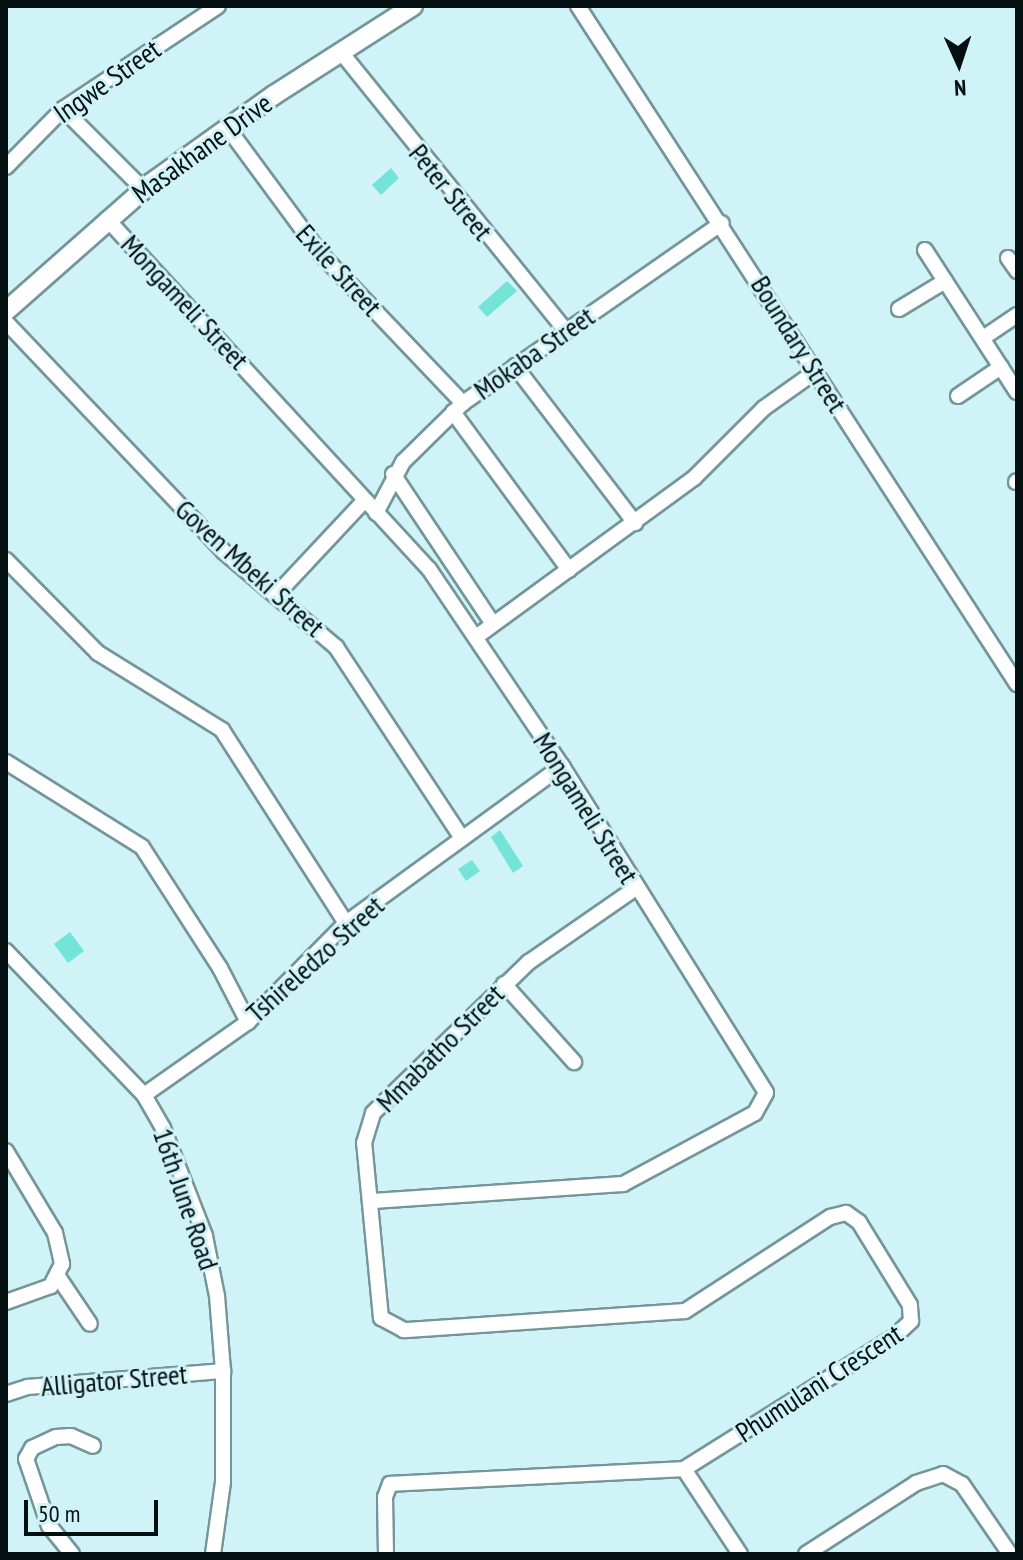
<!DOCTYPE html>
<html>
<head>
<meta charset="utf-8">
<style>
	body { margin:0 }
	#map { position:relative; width:1023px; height:1560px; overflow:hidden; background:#cff3f7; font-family:"PT Sans Narrow",sans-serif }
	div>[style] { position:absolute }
	.building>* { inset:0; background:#74e4d9 }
	.roads { filter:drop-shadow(2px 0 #74969a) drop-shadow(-2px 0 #74969a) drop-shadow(0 2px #74969a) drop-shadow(0 -2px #74969a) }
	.minor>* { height:14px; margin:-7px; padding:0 7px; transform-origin:7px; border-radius:7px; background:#fff }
	.tertiary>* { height:18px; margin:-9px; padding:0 9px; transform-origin:9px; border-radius:9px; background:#fff }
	span { translate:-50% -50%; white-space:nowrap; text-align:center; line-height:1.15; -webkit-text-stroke:6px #cff3f7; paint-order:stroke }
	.street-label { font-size:28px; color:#030f10 }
	.frame { position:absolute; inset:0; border:8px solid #030f10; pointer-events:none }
	.north { position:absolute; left:919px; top:24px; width:80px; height:80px; -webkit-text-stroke:6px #cff3f7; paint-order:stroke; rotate:177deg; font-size:22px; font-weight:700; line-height:32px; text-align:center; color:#030f10 }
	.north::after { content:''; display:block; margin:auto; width:28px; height:36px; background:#030f10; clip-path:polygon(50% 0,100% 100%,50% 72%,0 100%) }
	.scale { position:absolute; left:24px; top:1500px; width:134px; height:36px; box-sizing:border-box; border:4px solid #030f10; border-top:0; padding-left:10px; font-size:24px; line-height:28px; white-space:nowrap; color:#030f10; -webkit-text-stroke:6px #cff3f7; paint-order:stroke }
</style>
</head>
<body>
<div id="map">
	<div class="building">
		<i style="clip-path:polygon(391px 168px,399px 178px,381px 195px,372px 185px)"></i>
		<i style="clip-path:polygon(507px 281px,517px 291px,487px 317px,478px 307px)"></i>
		<i style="clip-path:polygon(500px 830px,523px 866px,513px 873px,491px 837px)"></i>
		<i style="clip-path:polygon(472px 860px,480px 871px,466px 881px,458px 869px)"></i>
		<i style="clip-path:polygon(70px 932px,84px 951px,68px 963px,54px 944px)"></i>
	</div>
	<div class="roads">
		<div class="minor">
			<i style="left:578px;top:6px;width:808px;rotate:57.08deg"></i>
			<i style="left:341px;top:52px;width:357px;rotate:51.1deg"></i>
			<i style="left:63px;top:109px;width:113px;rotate:45deg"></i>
			<i style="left:227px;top:127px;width:155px;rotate:53.6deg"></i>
			<i style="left:319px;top:252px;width:209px;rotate:46.4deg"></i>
			<i style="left:6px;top:167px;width:81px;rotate:-45.5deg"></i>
			<i style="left:63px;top:109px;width:186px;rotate:-33.6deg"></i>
			<i style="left:107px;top:219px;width:476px;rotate:47.4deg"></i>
			<i style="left:429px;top:569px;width:238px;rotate:56deg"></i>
			<i style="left:562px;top:766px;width:385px;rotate:58deg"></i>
			<i style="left:766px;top:1093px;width:23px;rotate:119deg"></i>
			<i style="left:755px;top:1113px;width:150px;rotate:151.7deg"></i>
			<i style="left:623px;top:1184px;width:251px;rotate:176.1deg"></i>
			<i style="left:925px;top:250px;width:169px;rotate:57.1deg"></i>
			<i style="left:1008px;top:258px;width:16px;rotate:55deg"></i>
			<i style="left:899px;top:309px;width:54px;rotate:-31.3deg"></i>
			<i style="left:6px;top:322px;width:317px;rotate:46.5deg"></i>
			<i style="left:224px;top:552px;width:147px;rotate:40.3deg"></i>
			<i style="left:336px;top:647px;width:229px;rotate:56.6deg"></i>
			<i style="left:983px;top:338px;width:41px;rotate:-34.1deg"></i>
			<i style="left:515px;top:366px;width:198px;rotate:52.6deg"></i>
			<i style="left:958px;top:396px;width:52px;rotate:-34deg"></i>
			<i style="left:453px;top:412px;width:196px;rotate:53.7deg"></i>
			<i style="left:393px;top:474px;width:180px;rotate:56.3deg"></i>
			<i style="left:1016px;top:482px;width:1px;rotate:-45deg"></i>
			<i style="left:376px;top:513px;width:58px;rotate:-62.1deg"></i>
			<i style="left:403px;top:462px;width:84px;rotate:-44.5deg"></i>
			<i style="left:463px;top:403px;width:315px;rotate:-34.8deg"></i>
			<i style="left:6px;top:560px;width:131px;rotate:45.3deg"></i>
			<i style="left:98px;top:653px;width:146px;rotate:31.8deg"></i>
			<i style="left:222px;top:730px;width:229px;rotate:57.3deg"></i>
			<i style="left:276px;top:595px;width:129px;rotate:-46.9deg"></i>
			<i style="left:476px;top:637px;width:270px;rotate:-36.1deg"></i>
			<i style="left:694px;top:478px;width:99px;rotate:-45deg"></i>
			<i style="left:764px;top:408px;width:64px;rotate:-35.4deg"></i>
			<i style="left:6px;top:762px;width:160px;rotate:32deg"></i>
			<i style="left:142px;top:847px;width:144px;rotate:57.2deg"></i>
			<i style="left:220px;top:968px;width:61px;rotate:62.6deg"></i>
			<i style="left:6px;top:951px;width:199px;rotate:46.2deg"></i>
			<i style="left:144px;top:1095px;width:38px;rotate:60deg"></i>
			<i style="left:163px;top:1128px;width:116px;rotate:68.7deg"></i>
			<i style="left:205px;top:1236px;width:61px;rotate:78.7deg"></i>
			<i style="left:217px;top:1296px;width:75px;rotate:85.4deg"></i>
			<i style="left:223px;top:1371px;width:111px;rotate:90deg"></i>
			<i style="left:223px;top:1482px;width:73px;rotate:97.9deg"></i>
			<i style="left:504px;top:984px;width:105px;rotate:48.1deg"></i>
			<i style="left:144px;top:1095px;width:127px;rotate:-35.1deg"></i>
			<i style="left:248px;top:1022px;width:139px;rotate:-45.3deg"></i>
			<i style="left:346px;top:923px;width:267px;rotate:-36deg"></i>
			<i style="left:6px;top:1151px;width:96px;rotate:59.1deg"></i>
			<i style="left:55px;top:1233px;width:32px;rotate:77deg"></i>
			<i style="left:62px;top:1264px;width:25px;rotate:117deg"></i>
			<i style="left:51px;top:1286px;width:48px;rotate:160.4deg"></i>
			<i style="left:59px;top:1278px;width:55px;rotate:56deg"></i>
			<i style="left:6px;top:1394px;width:23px;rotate:-18deg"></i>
			<i style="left:28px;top:1387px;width:196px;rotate:-4.7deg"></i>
			<i style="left:684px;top:1469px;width:102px;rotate:56.6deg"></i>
			<i style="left:72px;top:1554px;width:36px;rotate:-129deg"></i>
			<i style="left:49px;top:1526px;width:71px;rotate:-108.9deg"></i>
			<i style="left:26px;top:1459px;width:13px;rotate:-61deg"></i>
			<i style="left:32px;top:1448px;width:26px;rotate:-25deg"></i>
			<i style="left:56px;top:1437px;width:15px;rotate:-4deg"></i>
			<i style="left:71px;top:1436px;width:24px;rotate:24deg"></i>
			<i style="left:386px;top:1554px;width:57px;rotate:-91deg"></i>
			<i style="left:385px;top:1497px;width:14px;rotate:-69deg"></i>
			<i style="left:390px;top:1484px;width:294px;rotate:-2.9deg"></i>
			<i style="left:684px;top:1469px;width:247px;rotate:-32.1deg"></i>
			<i style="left:893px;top:1338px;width:25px;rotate:-43deg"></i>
			<i style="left:911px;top:1321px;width:16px;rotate:-94deg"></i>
			<i style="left:910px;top:1305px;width:97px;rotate:-121.6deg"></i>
			<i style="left:859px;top:1222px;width:16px;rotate:-145deg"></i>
			<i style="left:846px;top:1213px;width:16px;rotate:166deg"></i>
			<i style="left:830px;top:1217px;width:173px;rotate:147deg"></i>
			<i style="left:685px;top:1311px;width:282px;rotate:176.1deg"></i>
			<i style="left:404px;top:1330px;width:26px;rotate:-152deg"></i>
			<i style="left:381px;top:1318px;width:176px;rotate:-95.5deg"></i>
			<i style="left:364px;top:1143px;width:31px;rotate:-73deg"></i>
			<i style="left:373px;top:1113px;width:217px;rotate:-44.1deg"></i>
			<i style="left:529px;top:962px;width:130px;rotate:-34.7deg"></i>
			<i style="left:806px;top:1554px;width:131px;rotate:-32.8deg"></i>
			<i style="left:916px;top:1483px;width:28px;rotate:-18deg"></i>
			<i style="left:943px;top:1474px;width:21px;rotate:28deg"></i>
			<i style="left:962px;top:1484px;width:85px;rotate:55.6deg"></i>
		</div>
		<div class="tertiary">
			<i style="left:6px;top:311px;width:193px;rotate:-41.4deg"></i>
			<i style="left:151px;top:183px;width:151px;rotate:-35.6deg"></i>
			<i style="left:274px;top:95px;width:165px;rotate:-32.6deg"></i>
		</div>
	</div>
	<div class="street-label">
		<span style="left:107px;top:81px;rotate:-35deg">Ingwe Street</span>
		<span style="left:202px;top:148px;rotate:-36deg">Masakhane Drive</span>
		<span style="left:451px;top:192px;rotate:51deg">Peter Street</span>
		<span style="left:339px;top:270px;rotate:48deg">Exile Street</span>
		<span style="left:185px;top:302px;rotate:47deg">Mongameli Street</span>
		<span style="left:799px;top:344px;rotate:58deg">Boundary Street</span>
		<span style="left:534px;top:353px;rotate:-35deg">Mokaba Street</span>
		<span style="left:250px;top:568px;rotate:42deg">Goven Mbeki Street</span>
		<span style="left:586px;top:808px;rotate:58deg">Mongameli Street</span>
		<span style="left:315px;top:959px;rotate:-42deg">Tshireledzo Street</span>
		<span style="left:440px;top:1048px;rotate:-45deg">Mmabatho Street</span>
		<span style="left:186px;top:1199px;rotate:71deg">16th June Road</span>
		<span style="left:114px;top:1380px;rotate:-5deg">Alligator Street</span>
		<span style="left:819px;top:1383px;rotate:-33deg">Phumulani Crescent</span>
	</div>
	<div class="frame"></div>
	<div class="north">N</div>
	<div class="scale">50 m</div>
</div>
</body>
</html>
